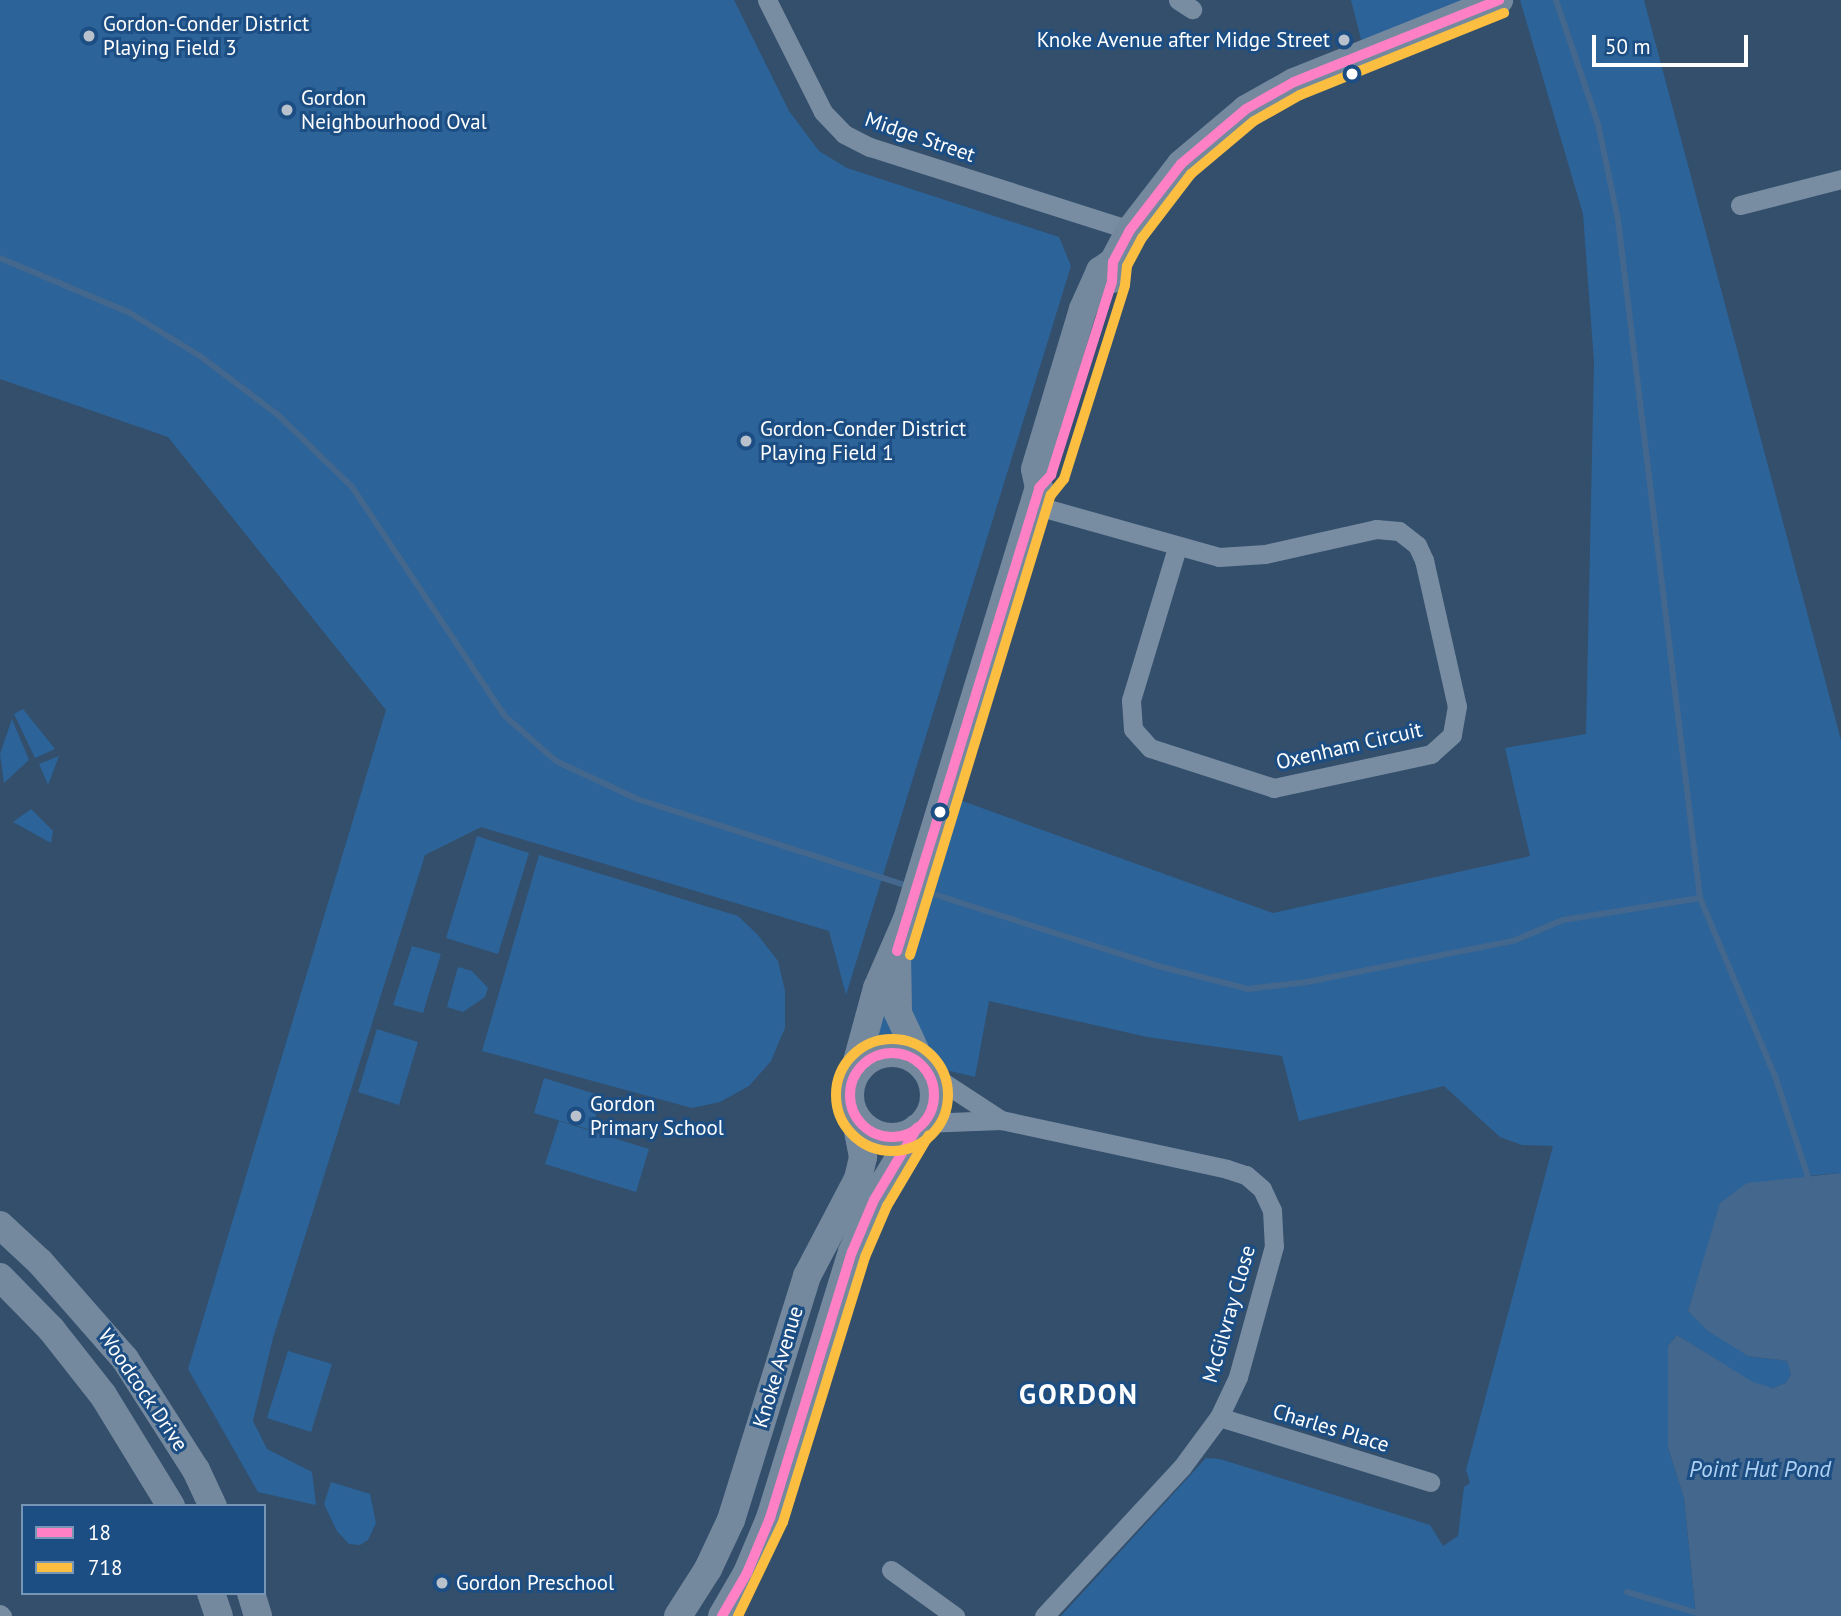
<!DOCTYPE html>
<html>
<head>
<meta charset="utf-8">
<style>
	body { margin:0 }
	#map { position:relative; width:1841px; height:1616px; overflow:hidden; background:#334f6c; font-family:"PT Sans",sans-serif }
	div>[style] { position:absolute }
	.green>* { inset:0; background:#2c6399 }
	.water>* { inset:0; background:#43678d }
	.stream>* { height:6px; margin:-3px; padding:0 3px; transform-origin:3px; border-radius:3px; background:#43678d }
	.street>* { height:19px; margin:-9.5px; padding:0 9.5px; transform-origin:9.5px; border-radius:9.5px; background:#798da2 }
	.secondary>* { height:28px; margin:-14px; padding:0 14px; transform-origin:14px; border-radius:14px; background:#75899e }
	.secondary>.ring { margin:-14px; padding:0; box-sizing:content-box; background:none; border:28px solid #75899e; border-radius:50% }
	.bus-1>* { height:10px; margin:-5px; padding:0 5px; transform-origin:5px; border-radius:5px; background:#ff80c5 }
	.bus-1>.ring { margin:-5px; padding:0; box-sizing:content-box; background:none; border:10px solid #ff80c5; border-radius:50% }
	.bus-2>* { height:10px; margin:-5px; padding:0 5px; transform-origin:5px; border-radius:5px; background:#fbbe40 }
	.bus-2>.ring { margin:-5px; padding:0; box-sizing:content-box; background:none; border:10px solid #fbbe40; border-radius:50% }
	.dots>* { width:19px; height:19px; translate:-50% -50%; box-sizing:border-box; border:4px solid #1c4e83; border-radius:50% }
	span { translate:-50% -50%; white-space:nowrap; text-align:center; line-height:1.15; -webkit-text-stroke:6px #1c4e83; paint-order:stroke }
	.poi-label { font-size:21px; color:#fff }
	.left { translate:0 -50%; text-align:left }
	.right { translate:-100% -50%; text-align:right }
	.street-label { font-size:21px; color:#fff }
	.water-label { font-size:23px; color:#aed0f2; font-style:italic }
	.district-label { font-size:28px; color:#fff; font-weight:700; letter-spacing:2px }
	.legend { position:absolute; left:21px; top:1504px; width:245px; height:91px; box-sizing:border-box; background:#1c4e83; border:2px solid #7795b5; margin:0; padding:9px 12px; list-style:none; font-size:21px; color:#fff }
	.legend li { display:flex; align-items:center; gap:14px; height:35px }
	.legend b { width:35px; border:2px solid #7795b5 }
	.scale { position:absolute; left:1592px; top:35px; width:156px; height:32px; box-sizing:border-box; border:4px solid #fff; border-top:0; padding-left:9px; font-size:21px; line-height:24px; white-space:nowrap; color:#fff; -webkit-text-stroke:5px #1c4e83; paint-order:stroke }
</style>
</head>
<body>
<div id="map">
	<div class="green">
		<i style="clip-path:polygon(0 0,734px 0,789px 111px,819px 151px,847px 168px,1059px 237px,1071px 266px,846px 995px,829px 931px,481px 827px,425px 855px,273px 1338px,253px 1421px,267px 1449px,312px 1472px,316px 1505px,258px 1492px,188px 1369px,386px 710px,168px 437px,0 379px)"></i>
		<i style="clip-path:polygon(1351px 0,1474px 0,1362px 43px)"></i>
		<i style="clip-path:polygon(1520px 0,1644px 0,1841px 740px,1841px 1173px,1807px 1176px,1700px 1273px,1688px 1311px,1748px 1356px,1787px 1361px,1791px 1374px,1786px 1383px,1773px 1388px,1753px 1383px,1677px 1335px,1668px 1346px,1668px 1447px,1684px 1498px,1696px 1616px,1061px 1616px,1206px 1458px,1220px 1459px,1430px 1525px,1443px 1546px,1458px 1536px,1464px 1487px,1470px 1483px,1466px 1470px,1553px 1146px,1522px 1145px,1500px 1137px,1444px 1086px,1299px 1121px,1282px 1056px,1147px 1037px,989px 1001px,975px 1077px,860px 1049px,940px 793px,1273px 913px,1530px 856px,1505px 748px,1586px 734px,1594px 362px,1583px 214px)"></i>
		<i style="clip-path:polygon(23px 709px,55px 749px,35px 758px,14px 714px)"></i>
		<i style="clip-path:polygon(12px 719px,29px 760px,4px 783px,0 754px)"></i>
		<i style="clip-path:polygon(59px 756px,48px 785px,39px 764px)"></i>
		<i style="clip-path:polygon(31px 809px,53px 831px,51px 843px,13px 822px)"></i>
		<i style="clip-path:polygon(477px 836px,529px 853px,498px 954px,446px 938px)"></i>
		<i style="clip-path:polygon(539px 855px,738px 916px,757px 934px,778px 961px,785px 991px,785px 1028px,771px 1061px,749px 1086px,720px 1102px,692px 1108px,482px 1051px)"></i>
		<i style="clip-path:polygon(412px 946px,441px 954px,423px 1013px,393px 1005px)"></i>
		<i style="clip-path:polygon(458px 967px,472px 971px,488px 988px,485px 997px,463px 1012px,447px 1007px)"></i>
		<i style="clip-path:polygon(377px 1029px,418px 1042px,399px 1105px,358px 1092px)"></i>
		<i style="clip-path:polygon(544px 1078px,602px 1096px,591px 1130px,534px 1113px)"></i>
		<i style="clip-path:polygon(559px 1121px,649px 1149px,636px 1192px,545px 1164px)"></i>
		<i style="clip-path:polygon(288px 1351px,332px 1364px,311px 1432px,267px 1418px)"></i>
		<i style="clip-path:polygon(331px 1482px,370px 1494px,376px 1523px,368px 1540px,360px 1545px,349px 1544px,337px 1531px,324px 1504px)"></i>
	</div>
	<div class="water">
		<i style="clip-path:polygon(1841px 1173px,1841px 1616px,1696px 1616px,1684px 1498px,1668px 1447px,1668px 1346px,1677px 1335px,1753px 1382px,1773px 1388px,1786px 1383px,1791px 1374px,1787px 1361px,1748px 1356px,1708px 1331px,1688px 1311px,1720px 1203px,1747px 1183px)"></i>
	</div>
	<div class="stream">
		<i style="left:1556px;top:0;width:131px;rotate:71.3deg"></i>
		<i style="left:1598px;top:124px;width:98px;rotate:78.2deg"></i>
		<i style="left:1618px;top:220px;width:683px;rotate:83.1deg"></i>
		<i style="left:0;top:258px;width:141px;rotate:22.9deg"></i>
		<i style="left:130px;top:313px;width:82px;rotate:31.6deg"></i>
		<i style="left:200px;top:356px;width:96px;rotate:37deg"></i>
		<i style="left:277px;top:414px;width:105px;rotate:44.2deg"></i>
		<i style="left:352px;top:487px;width:275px;rotate:56.3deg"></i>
		<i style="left:505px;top:716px;width:68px;rotate:41.4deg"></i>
		<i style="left:556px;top:761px;width:89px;rotate:25.1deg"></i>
		<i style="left:637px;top:799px;width:288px;rotate:17.8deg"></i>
		<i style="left:924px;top:891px;width:242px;rotate:17.8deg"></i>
		<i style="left:1154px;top:965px;width:97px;rotate:14.3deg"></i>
		<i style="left:1248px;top:989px;width:59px;rotate:-6.8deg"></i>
		<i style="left:1307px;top:982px;width:210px;rotate:-11.3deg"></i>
		<i style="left:1513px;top:941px;width:54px;rotate:-22.8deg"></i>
		<i style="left:1563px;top:920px;width:139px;rotate:-9.1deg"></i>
		<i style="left:1700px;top:898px;width:196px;rotate:67.2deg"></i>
		<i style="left:1776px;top:1079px;width:109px;rotate:71.9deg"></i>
		<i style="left:1627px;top:1592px;width:74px;rotate:16.5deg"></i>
	</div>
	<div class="street">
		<i style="left:767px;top:0;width:125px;rotate:63.4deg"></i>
		<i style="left:823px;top:112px;width:30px;rotate:46deg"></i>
		<i style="left:844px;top:134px;width:29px;rotate:27deg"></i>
		<i style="left:870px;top:147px;width:273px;rotate:17.7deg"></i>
		<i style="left:1178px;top:0;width:17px;rotate:33deg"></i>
		<i style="left:1740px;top:205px;width:104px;rotate:-14.4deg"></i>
		<i style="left:1034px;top:505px;width:192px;rotate:15.7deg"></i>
		<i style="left:1219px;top:557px;width:46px;rotate:-3.7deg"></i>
		<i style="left:1265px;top:554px;width:114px;rotate:-12.7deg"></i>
		<i style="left:1376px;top:529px;width:23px;rotate:5deg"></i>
		<i style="left:1399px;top:531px;width:23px;rotate:38deg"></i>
		<i style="left:1417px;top:545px;width:17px;rotate:65deg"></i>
		<i style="left:1424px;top:560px;width:150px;rotate:77.3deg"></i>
		<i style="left:1457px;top:706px;width:29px;rotate:100deg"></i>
		<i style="left:1452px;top:735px;width:28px;rotate:138deg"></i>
		<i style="left:1431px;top:754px;width:161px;rotate:167.8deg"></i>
		<i style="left:1274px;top:788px;width:130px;rotate:-162.1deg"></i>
		<i style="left:1150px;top:748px;width:25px;rotate:-132deg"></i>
		<i style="left:1133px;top:729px;width:29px;rotate:-94deg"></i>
		<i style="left:1131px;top:700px;width:159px;rotate:-73.2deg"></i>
		<i style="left:926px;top:1071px;width:90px;rotate:33.2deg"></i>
		<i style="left:923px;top:1123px;width:78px;rotate:-2.2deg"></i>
		<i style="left:1001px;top:1120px;width:231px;rotate:12.2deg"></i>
		<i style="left:1227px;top:1169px;width:20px;rotate:18deg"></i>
		<i style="left:1246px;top:1175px;width:21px;rotate:41deg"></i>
		<i style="left:1262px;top:1189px;width:23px;rotate:65deg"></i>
		<i style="left:1272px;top:1210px;width:36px;rotate:87deg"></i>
		<i style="left:1274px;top:1246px;width:136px;rotate:105.4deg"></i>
		<i style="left:1238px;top:1377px;width:44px;rotate:115.4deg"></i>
		<i style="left:1219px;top:1417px;width:62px;rotate:126.5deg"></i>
		<i style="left:1182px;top:1467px;width:203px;rotate:132.8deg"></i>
		<i style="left:1219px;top:1417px;width:221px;rotate:17.1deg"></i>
		<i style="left:891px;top:1570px;width:79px;rotate:35.7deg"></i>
		<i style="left:0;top:1614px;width:3px;rotate:45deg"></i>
	</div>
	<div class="secondary">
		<i style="left:1112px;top:279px;width:17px;rotate:-87deg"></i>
		<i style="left:1113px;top:262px;width:36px;rotate:-62deg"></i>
		<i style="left:1130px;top:230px;width:83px;rotate:-52.3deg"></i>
		<i style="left:1181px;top:164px;width:85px;rotate:-40.2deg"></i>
		<i style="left:1246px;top:109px;width:55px;rotate:-29.4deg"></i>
		<i style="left:1294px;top:82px;width:221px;rotate:-21.8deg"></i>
		<i style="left:897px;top:954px;width:59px;rotate:89deg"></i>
		<i style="left:898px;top:1013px;width:57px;rotate:65.2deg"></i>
		<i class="ring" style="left:850px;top:1053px;width:56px;height:56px"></i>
		<i style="left:852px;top:1080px;width:95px;rotate:-74.8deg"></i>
		<i style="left:877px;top:988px;width:75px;rotate:-66.5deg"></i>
		<i style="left:907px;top:919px;width:451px;rotate:-73deg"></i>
		<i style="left:1039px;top:488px;width:19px;rotate:-102deg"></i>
		<i style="left:1035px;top:469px;width:167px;rotate:-73.3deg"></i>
		<i style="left:1083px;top:309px;width:42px;rotate:-65.9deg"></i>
		<i style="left:1100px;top:271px;width:16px;rotate:-35deg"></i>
		<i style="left:0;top:1225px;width:54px;rotate:42.8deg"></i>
		<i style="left:40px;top:1262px;width:129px;rotate:48.8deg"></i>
		<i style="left:125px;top:1359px;width:132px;rotate:57.4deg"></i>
		<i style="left:196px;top:1470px;width:40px;rotate:65deg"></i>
		<i style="left:0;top:1277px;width:73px;rotate:45.6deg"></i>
		<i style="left:51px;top:1329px;width:84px;rotate:51.8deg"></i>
		<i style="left:103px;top:1395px;width:130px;rotate:58.5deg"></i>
		<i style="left:211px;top:1593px;width:24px;rotate:71deg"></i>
		<i style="left:251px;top:1593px;width:24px;rotate:73deg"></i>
		<i style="left:678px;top:1616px;width:56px;rotate:-57.4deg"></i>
		<i style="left:708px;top:1569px;width:54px;rotate:-64.9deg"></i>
		<i style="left:731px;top:1520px;width:256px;rotate:-72.7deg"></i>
		<i style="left:807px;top:1276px;width:110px;rotate:-62.3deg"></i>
		<i style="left:858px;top:1179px;width:23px;rotate:-77deg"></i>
		<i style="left:863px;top:1157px;width:42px;rotate:-101deg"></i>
		<i style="left:722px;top:1616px;width:50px;rotate:-59.8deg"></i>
		<i style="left:747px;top:1573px;width:60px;rotate:-67.3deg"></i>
		<i style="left:770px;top:1518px;width:278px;rotate:-72.9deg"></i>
		<i style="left:852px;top:1252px;width:56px;rotate:-67.1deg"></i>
		<i style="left:874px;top:1200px;width:84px;rotate:-59.2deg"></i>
	</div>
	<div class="bus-1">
		<i style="left:897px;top:951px;width:484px;rotate:-72.9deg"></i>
		<i style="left:1039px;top:488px;width:18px;rotate:-47deg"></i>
		<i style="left:1051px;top:475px;width:203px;rotate:-72.5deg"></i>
		<i style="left:1112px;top:281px;width:19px;rotate:-87deg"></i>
		<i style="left:1113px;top:262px;width:36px;rotate:-62deg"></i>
		<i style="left:1130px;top:230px;width:83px;rotate:-52.3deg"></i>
		<i style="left:1181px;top:164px;width:85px;rotate:-40.2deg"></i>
		<i style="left:1246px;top:109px;width:55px;rotate:-29.4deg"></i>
		<i style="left:1294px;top:82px;width:221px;rotate:-21.8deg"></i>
		<i class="ring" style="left:850px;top:1053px;width:74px;height:74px"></i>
		<i style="left:722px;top:1616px;width:50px;rotate:-59.8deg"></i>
		<i style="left:747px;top:1573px;width:60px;rotate:-67.3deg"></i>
		<i style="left:770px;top:1518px;width:278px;rotate:-72.9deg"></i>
		<i style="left:852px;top:1252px;width:56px;rotate:-67.1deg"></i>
		<i style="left:874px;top:1200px;width:84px;rotate:-59.2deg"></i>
	</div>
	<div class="bus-2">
		<i style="left:910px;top:955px;width:481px;rotate:-73deg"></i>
		<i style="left:1051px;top:495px;width:21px;rotate:-51deg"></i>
		<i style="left:1064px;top:479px;width:203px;rotate:-72.5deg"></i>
		<i style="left:1125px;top:285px;width:19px;rotate:-84deg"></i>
		<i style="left:1127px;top:266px;width:32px;rotate:-62deg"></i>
		<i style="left:1142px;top:238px;width:81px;rotate:-52.6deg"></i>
		<i style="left:1191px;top:174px;width:82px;rotate:-40.1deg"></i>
		<i style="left:1254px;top:121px;width:53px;rotate:-29.5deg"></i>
		<i style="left:1300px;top:95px;width:220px;rotate:-21.9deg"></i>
		<i class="ring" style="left:836px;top:1039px;width:102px;height:102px"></i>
		<i style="left:738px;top:1616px;width:104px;rotate:-64.4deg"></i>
		<i style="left:783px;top:1522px;width:277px;rotate:-72.8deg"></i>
		<i style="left:865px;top:1257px;width:56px;rotate:-66.7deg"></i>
		<i style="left:887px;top:1206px;width:82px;rotate:-59.4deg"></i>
	</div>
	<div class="dots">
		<i style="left:89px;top:36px;background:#b8c1cc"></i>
		<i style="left:1344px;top:40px;background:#b8c1cc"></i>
		<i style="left:1352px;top:74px;background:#fff"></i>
		<i style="left:287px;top:110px;background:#b8c1cc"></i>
		<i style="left:746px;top:441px;background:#b8c1cc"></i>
		<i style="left:940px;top:812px;background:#fff"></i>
		<i style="left:576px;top:1116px;background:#b8c1cc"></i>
		<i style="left:442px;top:1583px;background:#b8c1cc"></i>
	</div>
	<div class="poi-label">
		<span class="left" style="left:103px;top:36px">Gordon-Conder District<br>Playing Field 3</span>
		<span class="right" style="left:1330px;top:40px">Knoke Avenue after Midge Street</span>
		<span class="left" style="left:301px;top:110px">Gordon<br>Neighbourhood Oval</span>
		<span class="left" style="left:760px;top:441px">Gordon-Conder District<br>Playing Field 1</span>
		<span class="left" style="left:590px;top:1116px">Gordon<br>Primary School</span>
		<span class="left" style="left:456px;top:1583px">Gordon Preschool</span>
	</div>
	<div class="street-label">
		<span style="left:920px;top:137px;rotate:19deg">Midge Street</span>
		<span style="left:1349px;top:746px;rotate:-13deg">Oxenham Circuit</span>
		<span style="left:1229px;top:1314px;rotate:-74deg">McGilvray Close</span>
		<span style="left:778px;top:1367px;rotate:-73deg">Knoke Avenue</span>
		<span style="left:143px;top:1390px;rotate:56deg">Woodcock Drive</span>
		<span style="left:1331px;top:1428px;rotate:17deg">Charles Place</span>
	</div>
	<div class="water-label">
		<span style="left:1760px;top:1469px">Point Hut Pond</span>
	</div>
	<div class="district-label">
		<span style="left:1079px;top:1394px">GORDON</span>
	</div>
	<ul class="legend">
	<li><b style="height:9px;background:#ff80c5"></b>18</li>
	<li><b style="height:9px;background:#fbbe40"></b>718</li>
	</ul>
	<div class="scale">50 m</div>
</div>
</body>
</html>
